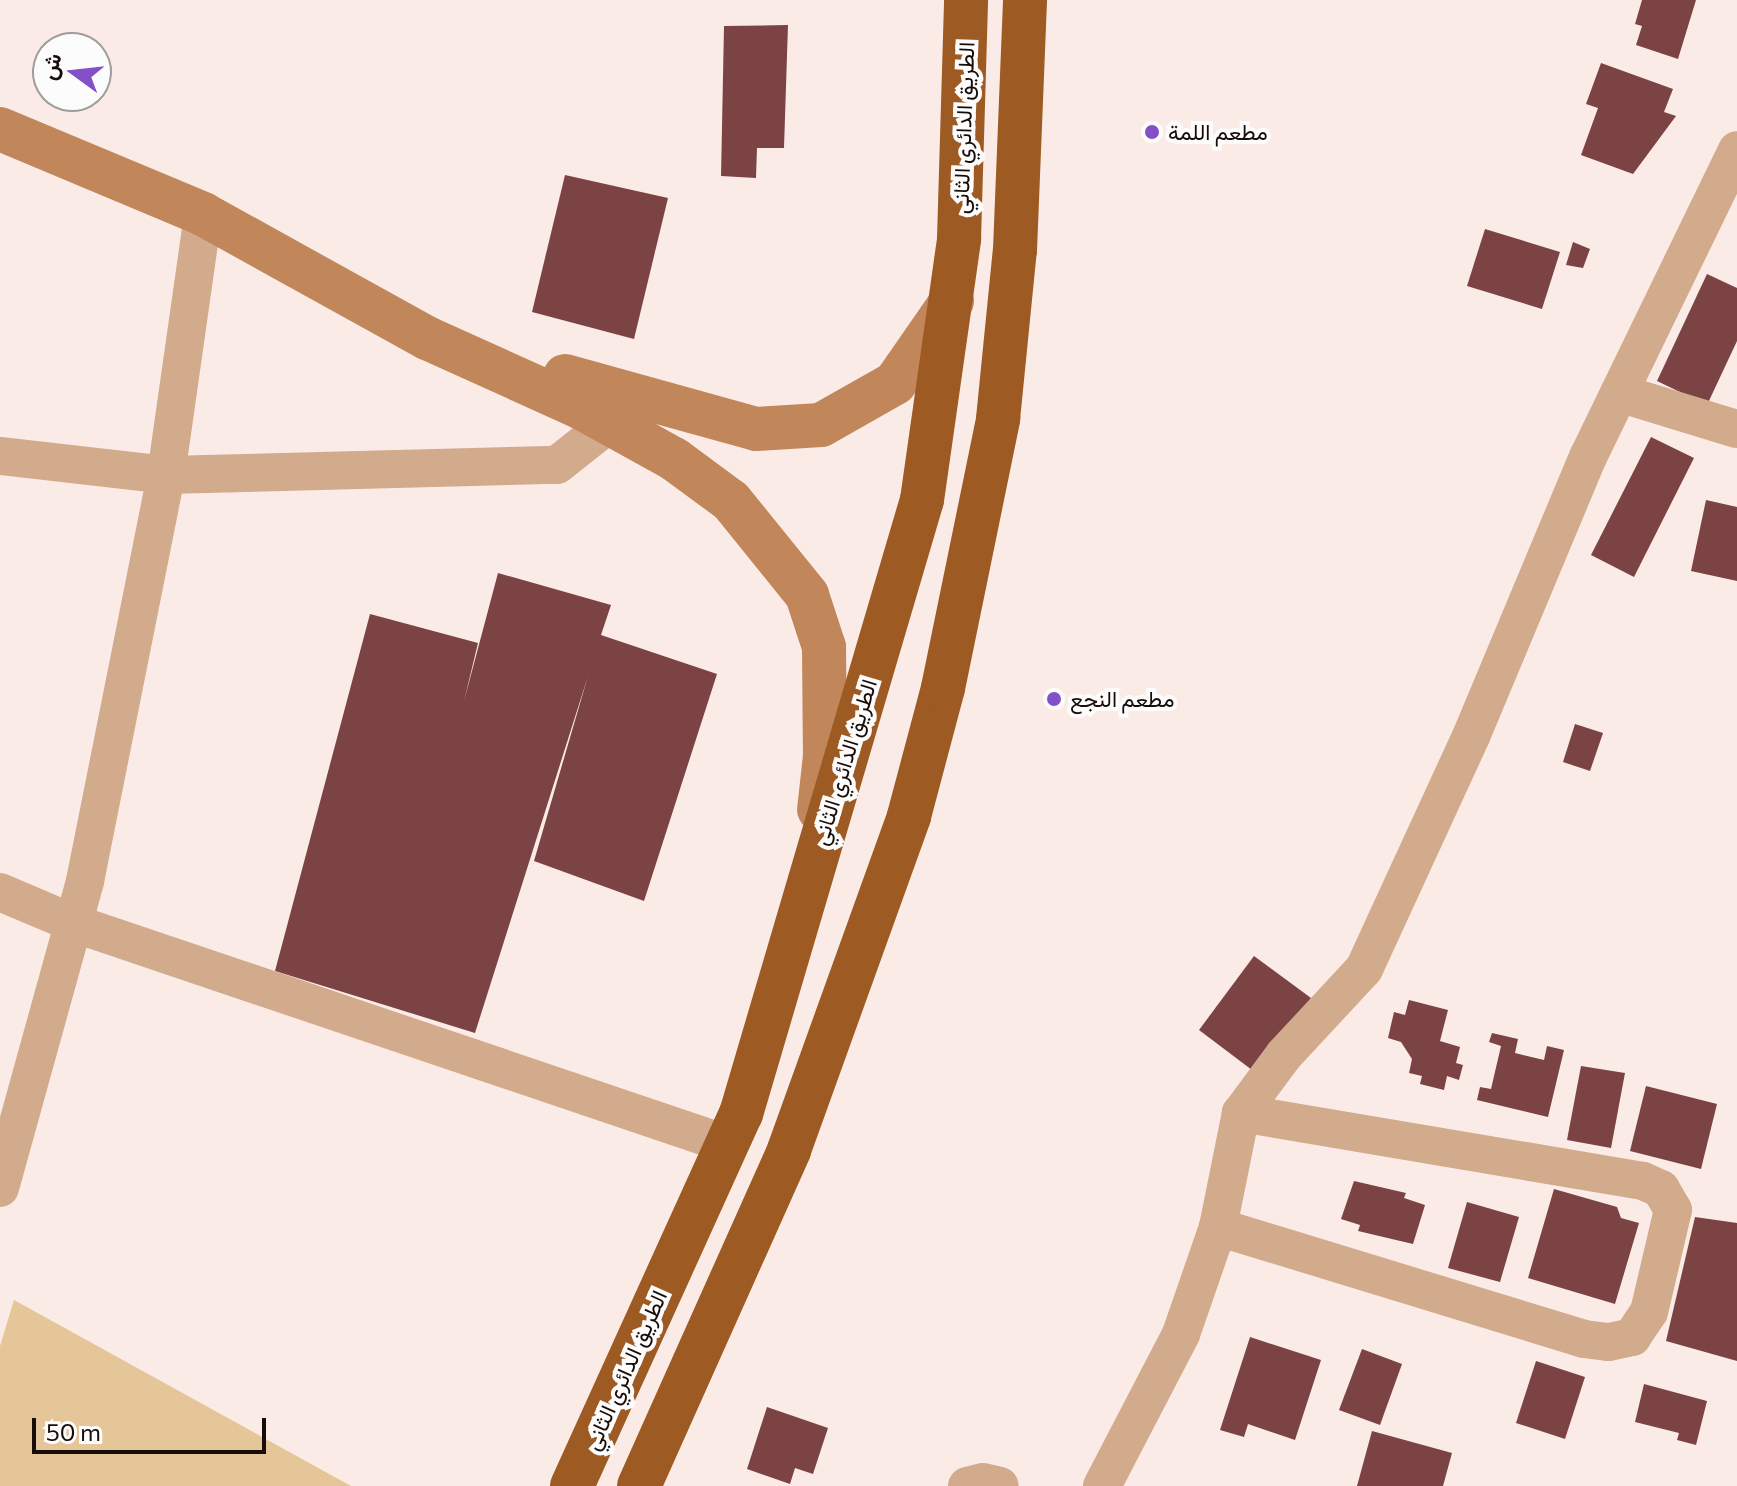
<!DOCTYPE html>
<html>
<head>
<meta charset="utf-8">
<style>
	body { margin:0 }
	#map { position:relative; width:1737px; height:1486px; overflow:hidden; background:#fbebe6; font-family:Commissioner,Vazirmatn,sans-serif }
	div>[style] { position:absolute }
	.green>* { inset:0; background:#e4c699 }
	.building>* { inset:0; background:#7c4345 }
	.street>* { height:38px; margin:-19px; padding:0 19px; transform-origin:19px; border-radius:19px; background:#d2aa8c }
	.secondary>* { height:44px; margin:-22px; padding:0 22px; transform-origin:22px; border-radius:22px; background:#c1865a }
	.highway>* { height:44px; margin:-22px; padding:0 22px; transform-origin:22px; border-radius:22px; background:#9d5b23 }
	.dots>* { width:22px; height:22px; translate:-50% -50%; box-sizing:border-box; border:4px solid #fcfcfc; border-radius:50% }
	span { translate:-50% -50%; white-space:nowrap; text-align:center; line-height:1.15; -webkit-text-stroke:8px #fcfcfc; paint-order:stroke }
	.street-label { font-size:22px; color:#180c08 }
	.poi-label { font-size:22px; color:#180c08 }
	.left { translate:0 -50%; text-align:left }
	.north { position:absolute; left:32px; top:32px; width:80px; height:80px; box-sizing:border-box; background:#fcfcfc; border:2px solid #a19c9a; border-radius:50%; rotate:285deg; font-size:22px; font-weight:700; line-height:32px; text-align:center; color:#180c08 }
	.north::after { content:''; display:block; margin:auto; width:28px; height:36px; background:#8450c7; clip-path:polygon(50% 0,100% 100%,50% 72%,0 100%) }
	.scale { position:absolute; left:32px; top:1418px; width:234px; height:36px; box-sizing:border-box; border:4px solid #180c08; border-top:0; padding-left:10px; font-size:24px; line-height:28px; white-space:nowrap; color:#180c08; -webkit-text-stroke:6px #fcfcfc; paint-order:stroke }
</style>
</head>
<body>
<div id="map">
	<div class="green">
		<i style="clip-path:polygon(14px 1300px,351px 1486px,0 1486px,0 1346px)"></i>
	</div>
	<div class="building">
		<i style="clip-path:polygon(1642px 0,1696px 0,1678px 59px,1636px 45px,1642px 26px,1635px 24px)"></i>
		<i style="clip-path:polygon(788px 25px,784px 148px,757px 148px,756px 178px,721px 176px,724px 26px)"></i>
		<i style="clip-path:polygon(1601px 63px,1673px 89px,1664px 112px,1676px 116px,1633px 174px,1581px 155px,1598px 108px,1586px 104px)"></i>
		<i style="clip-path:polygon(565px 175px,668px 198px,634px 339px,532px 312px)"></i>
		<i style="clip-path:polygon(1485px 229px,1560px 252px,1542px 309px,1467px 286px)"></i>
		<i style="clip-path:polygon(1573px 242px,1590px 249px,1583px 268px,1566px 265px)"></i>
		<i style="clip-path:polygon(1707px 274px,1737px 288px,1737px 341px,1707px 405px,1657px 381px)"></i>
		<i style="clip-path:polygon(1651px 437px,1694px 458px,1634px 577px,1591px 555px)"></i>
		<i style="clip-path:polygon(1706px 500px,1737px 507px,1737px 581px,1691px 571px)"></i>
		<i style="clip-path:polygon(498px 573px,611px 605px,601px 635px,717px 674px,644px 901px,534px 861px,588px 676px,475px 1033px,275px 971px,370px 614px,478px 643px,464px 701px)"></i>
		<i style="clip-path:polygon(1575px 724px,1603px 733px,1590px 771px,1563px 762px)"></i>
		<i style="clip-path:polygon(1254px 956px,1311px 998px,1256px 1073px,1199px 1030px)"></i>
		<i style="clip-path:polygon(1409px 1000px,1448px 1010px,1440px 1041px,1460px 1047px,1456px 1063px,1463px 1065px,1459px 1080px,1447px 1076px,1444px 1090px,1420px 1084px,1422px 1076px,1409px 1073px,1412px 1059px,1401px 1042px,1388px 1038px,1394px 1012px,1405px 1015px)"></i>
		<i style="clip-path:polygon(1492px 1033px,1518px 1039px,1515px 1053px,1544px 1060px,1547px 1046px,1564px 1050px,1548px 1117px,1477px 1100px,1480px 1087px,1491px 1089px,1501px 1046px,1489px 1042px)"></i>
		<i style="clip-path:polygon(1581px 1066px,1625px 1073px,1611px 1148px,1567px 1140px)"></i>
		<i style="clip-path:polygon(1646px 1086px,1717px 1104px,1701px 1169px,1630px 1151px)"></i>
		<i style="clip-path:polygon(1354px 1181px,1406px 1193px,1404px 1198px,1425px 1205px,1413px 1244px,1358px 1231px,1360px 1225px,1341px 1219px)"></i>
		<i style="clip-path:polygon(1554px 1189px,1617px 1207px,1621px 1218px,1639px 1223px,1615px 1304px,1528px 1278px)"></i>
		<i style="clip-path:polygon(1467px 1202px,1519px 1217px,1500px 1282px,1448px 1268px)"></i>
		<i style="clip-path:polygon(1695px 1217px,1737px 1223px,1737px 1361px,1666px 1341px)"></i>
		<i style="clip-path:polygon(1250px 1337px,1321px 1360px,1295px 1440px,1248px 1424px,1244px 1437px,1220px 1430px)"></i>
		<i style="clip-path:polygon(1362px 1349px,1402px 1364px,1380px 1425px,1339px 1410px)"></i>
		<i style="clip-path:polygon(1536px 1361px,1585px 1377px,1565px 1439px,1516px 1423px)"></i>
		<i style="clip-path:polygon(1644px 1384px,1707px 1401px,1696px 1445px,1677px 1440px,1679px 1433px,1635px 1422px)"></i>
		<i style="clip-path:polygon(767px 1407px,828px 1428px,813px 1474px,795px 1468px,790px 1484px,747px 1469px)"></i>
		<i style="clip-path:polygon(1372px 1431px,1452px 1453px,1443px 1486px,1357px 1486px)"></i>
	</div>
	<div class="street">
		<i style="left:1619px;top:393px;width:123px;rotate:17deg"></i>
		<i style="left:0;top:456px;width:167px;rotate:6.5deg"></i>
		<i style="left:166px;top:475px;width:391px;rotate:-1.5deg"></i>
		<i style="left:557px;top:465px;width:68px;rotate:-38.4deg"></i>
		<i style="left:0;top:892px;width:79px;rotate:23deg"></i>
		<i style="left:73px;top:923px;width:690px;rotate:18.67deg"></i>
		<i style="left:0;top:1188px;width:319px;rotate:-74.5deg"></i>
		<i style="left:85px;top:881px;width:414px;rotate:-78.7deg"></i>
		<i style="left:166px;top:475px;width:264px;rotate:-81.9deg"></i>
		<i style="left:1218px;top:1227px;width:383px;rotate:17deg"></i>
		<i style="left:1584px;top:1339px;width:25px;rotate:7deg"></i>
		<i style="left:1609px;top:1342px;width:24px;rotate:-12deg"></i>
		<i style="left:1632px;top:1337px;width:30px;rotate:-56deg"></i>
		<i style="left:1649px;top:1312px;width:105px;rotate:-76.8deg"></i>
		<i style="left:1673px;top:1210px;width:24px;rotate:-120deg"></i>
		<i style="left:1661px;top:1189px;width:20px;rotate:-156deg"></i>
		<i style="left:1643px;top:1181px;width:408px;rotate:-170.4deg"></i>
		<i style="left:967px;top:1486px;width:16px;rotate:-14deg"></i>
		<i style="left:983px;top:1482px;width:17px;rotate:13deg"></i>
		<i style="left:1102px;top:1486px;width:171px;rotate:-62.5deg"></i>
		<i style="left:1181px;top:1334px;width:113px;rotate:-70.9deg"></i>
		<i style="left:1218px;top:1227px;width:116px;rotate:-78.6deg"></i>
		<i style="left:1241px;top:1113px;width:72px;rotate:-53.4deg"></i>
		<i style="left:1284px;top:1055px;width:117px;rotate:-47.1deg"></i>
		<i style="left:1364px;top:969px;width:259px;rotate:-65.3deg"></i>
		<i style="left:1472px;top:734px;width:300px;rotate:-67.3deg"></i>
		<i style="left:1588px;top:457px;width:341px;rotate:-64.1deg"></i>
	</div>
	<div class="secondary">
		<i style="left:0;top:129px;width:220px;rotate:22.7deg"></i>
		<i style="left:203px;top:214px;width:256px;rotate:29deg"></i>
		<i style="left:427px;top:338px;width:168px;rotate:24.3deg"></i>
		<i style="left:580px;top:407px;width:107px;rotate:29deg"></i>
		<i style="left:674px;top:459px;width:71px;rotate:36.4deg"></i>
		<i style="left:731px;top:501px;width:121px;rotate:51deg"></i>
		<i style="left:807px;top:595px;width:55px;rotate:71.9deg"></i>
		<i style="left:824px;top:647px;width:109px;rotate:89.5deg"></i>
		<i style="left:825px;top:756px;width:54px;rotate:96.3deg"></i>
		<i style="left:565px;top:376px;width:198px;rotate:15.5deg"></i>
		<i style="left:756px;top:429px;width:65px;rotate:-3.5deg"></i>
		<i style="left:821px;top:425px;width:85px;rotate:-29.6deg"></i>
		<i style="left:895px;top:383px;width:100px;rotate:-55.2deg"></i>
	</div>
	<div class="highway">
		<i style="left:572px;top:1486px;width:409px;rotate:-65.6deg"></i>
		<i style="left:741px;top:1114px;width:640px;rotate:-73.58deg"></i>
		<i style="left:922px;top:500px;width:264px;rotate:-81.9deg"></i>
		<i style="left:959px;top:239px;width:239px;rotate:-88.3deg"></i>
		<i style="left:639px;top:1486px;width:368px;rotate:-65.9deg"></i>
		<i style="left:789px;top:1150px;width:355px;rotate:-70.2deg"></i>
		<i style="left:909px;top:816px;width:132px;rotate:-75.1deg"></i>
		<i style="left:943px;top:688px;width:275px;rotate:-78.4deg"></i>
		<i style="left:998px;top:419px;width:170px;rotate:-84.3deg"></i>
		<i style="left:1015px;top:250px;width:250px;rotate:-87.7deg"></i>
	</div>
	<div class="dots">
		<i style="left:1152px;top:132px;background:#8450c7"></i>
		<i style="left:1054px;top:699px;background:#8450c7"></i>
	</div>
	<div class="street-label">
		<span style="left:963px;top:128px;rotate:-88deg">الطريق الدائري الثاني</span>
		<span style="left:844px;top:762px;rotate:-73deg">الطريق الدائري الثاني</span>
		<span style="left:625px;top:1370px;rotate:-66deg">الطريق الدائري الثاني</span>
	</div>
	<div class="poi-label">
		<span class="left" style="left:1168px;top:132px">مطعم اللمة</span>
		<span class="left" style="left:1070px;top:699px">مطعم النجع</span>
	</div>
	<div class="north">ش</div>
	<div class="scale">50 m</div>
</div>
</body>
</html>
